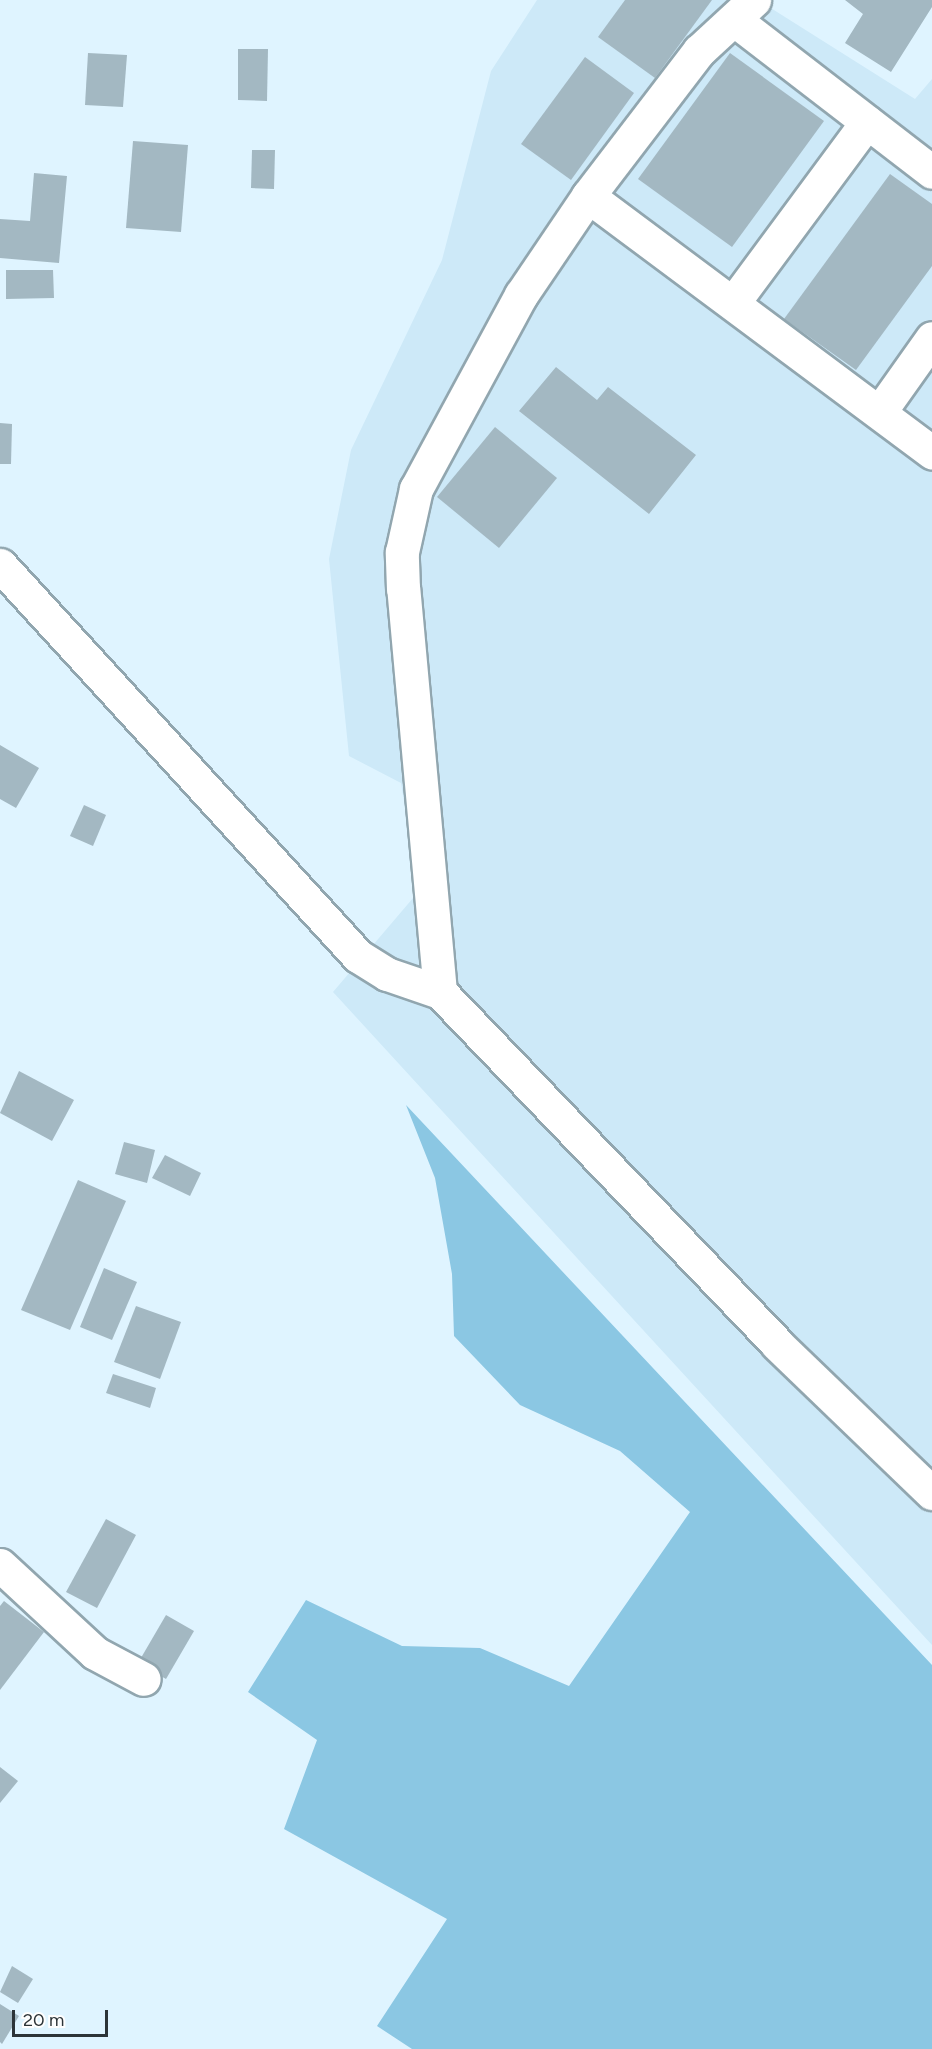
<!DOCTYPE html>
<html>
<head>
<meta charset="utf-8">
<style>
	body { margin:0 }
	#map { position:relative; width:932px; height:2049px; overflow:hidden; background:#dff4ff; font-family:Figtree,sans-serif }
	div>[style] { position:absolute }
	.built>* { inset:0; background:#cde9f8 }
	.green>* { inset:0; background:#8bc7e3 }
	.building>* { inset:0; background:#a3b8c2 }
	.roads { filter:drop-shadow(2px 0 #91a6af) drop-shadow(-2px 0 #91a6af) drop-shadow(0 2px #91a6af) drop-shadow(0 -2px #91a6af) }
	.minor>* { height:33px; margin:-16.5px; padding:0 16.5px; transform-origin:16.5px; border-radius:16.5px; background:#fff }
	span { translate:-50% -50%; white-space:nowrap; text-align:center; line-height:1.15; -webkit-text-stroke:5px #fefefe; paint-order:stroke }
	.scale { position:absolute; left:12px; top:2010px; width:96px; height:27px; box-sizing:border-box; border:3px solid #2c3438; border-top:0; padding-left:8px; font-size:18px; line-height:21px; white-space:nowrap; color:#2c3438; -webkit-text-stroke:4px #fefefe; paint-order:stroke }
</style>
</head>
<body>
<div id="map">
	<div class="built">
		<i style="clip-path:polygon(537px 0,758px 0,915px 99px,932px 79px,932px 1645px,333px 992px,419px 891px,401px 783px,349px 756px,329px 559px,351px 450px,442px 260px,491px 71px)"></i>
	</div>
	<div class="green">
		<i style="clip-path:polygon(406px 1105px,932px 1665px,932px 2049px,412px 2049px,377px 2026px,447px 1919px,284px 1829px,317px 1740px,248px 1692px,306px 1600px,402px 1646px,480px 1648px,569px 1686px,690px 1512px,620px 1451px,520px 1405px,454px 1336px,452px 1274px,435px 1178px)"></i>
	</div>
	<div class="building">
		<i style="clip-path:polygon(625px 0,712px 0,655px 78px,598px 37px)"></i>
		<i style="clip-path:polygon(845px 0,932px 0,932px 7px,891px 72px,845px 43px,863px 14px)"></i>
		<i style="clip-path:polygon(238px 49px,268px 49px,267px 101px,238px 100px)"></i>
		<i style="clip-path:polygon(88px 53px,127px 55px,123px 107px,85px 105px)"></i>
		<i style="clip-path:polygon(730px 53px,824px 121px,732px 247px,638px 179px)"></i>
		<i style="clip-path:polygon(585px 57px,634px 93px,571px 180px,521px 144px)"></i>
		<i style="clip-path:polygon(133px 141px,188px 145px,181px 232px,126px 228px)"></i>
		<i style="clip-path:polygon(252px 150px,275px 150px,274px 189px,251px 188px)"></i>
		<i style="clip-path:polygon(34px 173px,67px 176px,59px 263px,0 258px,0 219px,30px 221px)"></i>
		<i style="clip-path:polygon(890px 174px,932px 204px,932px 266px,856px 370px,784px 319px)"></i>
		<i style="clip-path:polygon(6px 270px,53px 270px,54px 298px,6px 299px)"></i>
		<i style="clip-path:polygon(556px 367px,597px 400px,608px 387px,696px 455px,649px 514px,519px 411px)"></i>
		<i style="clip-path:polygon(0 423px,12px 424px,11px 464px,0 464px)"></i>
		<i style="clip-path:polygon(495px 427px,557px 478px,499px 548px,437px 497px)"></i>
		<i style="clip-path:polygon(0 745px,39px 768px,16px 808px,0 799px)"></i>
		<i style="clip-path:polygon(84px 805px,106px 815px,93px 846px,70px 836px)"></i>
		<i style="clip-path:polygon(19px 1071px,74px 1100px,52px 1141px,0 1113px)"></i>
		<i style="clip-path:polygon(124px 1142px,155px 1150px,147px 1183px,115px 1174px)"></i>
		<i style="clip-path:polygon(165px 1155px,201px 1173px,190px 1196px,152px 1178px)"></i>
		<i style="clip-path:polygon(78px 1180px,126px 1201px,70px 1330px,21px 1310px)"></i>
		<i style="clip-path:polygon(104px 1268px,137px 1282px,112px 1340px,80px 1327px)"></i>
		<i style="clip-path:polygon(136px 1306px,181px 1322px,160px 1379px,114px 1362px)"></i>
		<i style="clip-path:polygon(113px 1374px,156px 1388px,150px 1408px,106px 1393px)"></i>
		<i style="clip-path:polygon(106px 1519px,136px 1535px,97px 1608px,66px 1592px)"></i>
		<i style="clip-path:polygon(4px 1601px,44px 1632px,0 1690px,0 1606px)"></i>
		<i style="clip-path:polygon(166px 1615px,194px 1631px,166px 1679px,138px 1663px)"></i>
		<i style="clip-path:polygon(0 1767px,18px 1781px,0 1803px)"></i>
		<i style="clip-path:polygon(12px 1966px,33px 1979px,18px 2003px,0 1992px)"></i>
		<i style="clip-path:polygon(0 2004px,19px 2016px,2px 2044px,0 2042px)"></i>
	</div>
	<div class="roads">
		<div class="minor">
			<i style="left:736px;top:21px;width:247px;rotate:37.6deg"></i>
			<i style="left:588px;top:196px;width:429px;rotate:36.7deg"></i>
			<i style="left:733px;top:303px;width:225px;rotate:-53.5deg"></i>
			<i style="left:881px;top:410px;width:88px;rotate:-54.7deg"></i>
			<i style="left:0;top:565px;width:530px;rotate:47.52deg"></i>
			<i style="left:358px;top:956px;width:34px;rotate:32deg"></i>
			<i style="left:387px;top:974px;width:56px;rotate:18.8deg"></i>
			<i style="left:440px;top:992px;width:487px;rotate:46.2deg"></i>
			<i style="left:777px;top:1344px;width:215px;rotate:43.9deg"></i>
			<i style="left:440px;top:992px;width:405px;rotate:-95.2deg"></i>
			<i style="left:403px;top:589px;width:37px;rotate:-92deg"></i>
			<i style="left:402px;top:552px;width:65px;rotate:-77.5deg"></i>
			<i style="left:416px;top:489px;width:221px;rotate:-61.6deg"></i>
			<i style="left:521px;top:295px;width:120px;rotate:-55.9deg"></i>
			<i style="left:588px;top:196px;width:183px;rotate:-52.6deg"></i>
			<i style="left:699px;top:51px;width:75px;rotate:-42.8deg"></i>
			<i style="left:0;top:1565px;width:129px;rotate:42.8deg"></i>
			<i style="left:95px;top:1653px;width:55px;rotate:28deg"></i>
		</div>
	</div>
	<div class="scale">20 m</div>
</div>
</body>
</html>
